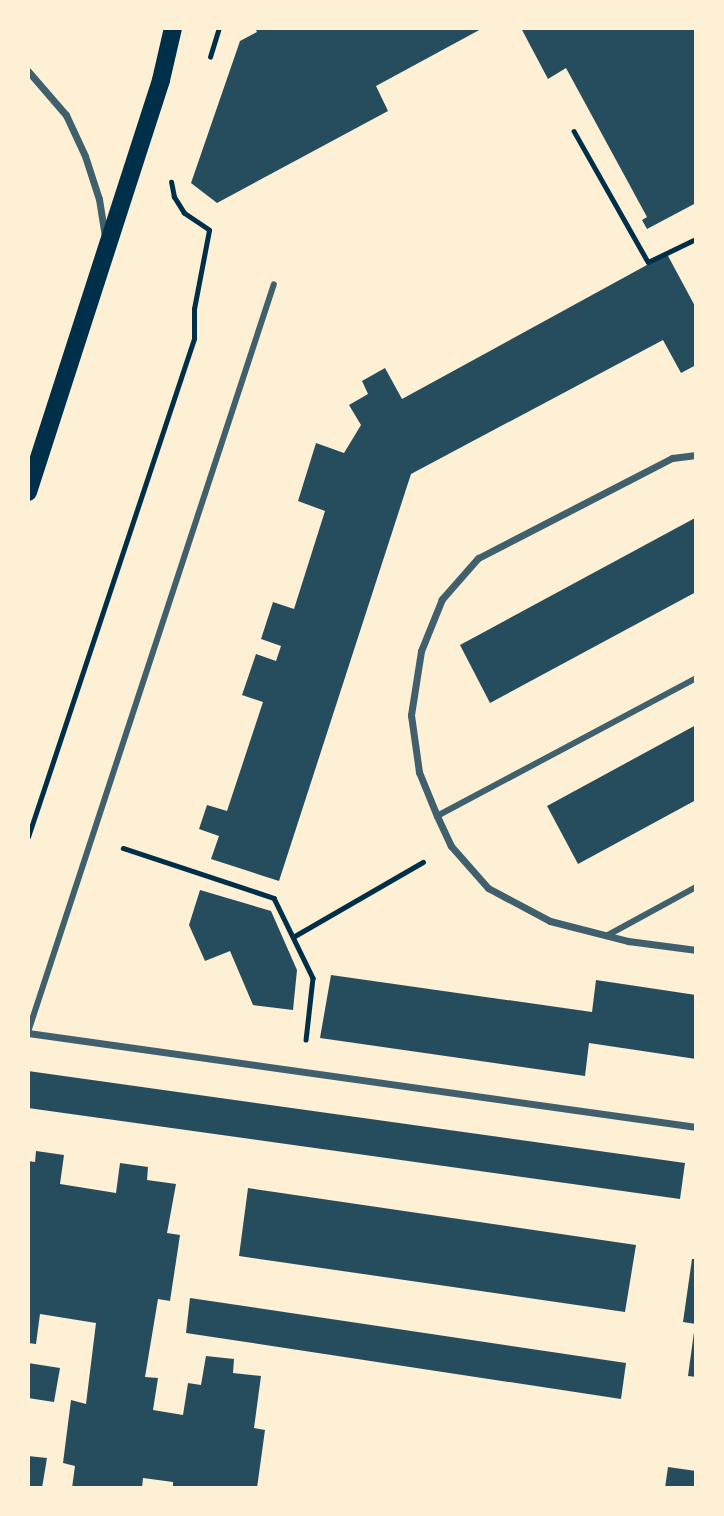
<!DOCTYPE html>
<html>
<head>
<meta charset="utf-8">
<style>
	body { margin:0 }
	#map { position:relative; width:724px; height:1516px; overflow:hidden; background:#fdf0d5; font-family:Poppins,sans-serif }
	div>[style] { position:absolute }
	.building>* { inset:0; background:#264d5e }
	.path>* { height:4.5px; margin:-2.25px; padding:0 2.25px; transform-origin:2.25px; border-radius:2.25px; background:#003049 }
	.pedestrian>* { height:6px; margin:-3px; padding:0 3px; transform-origin:3px; border-radius:3px; background:#3f606c }
	.minor>* { height:7px; margin:-3.5px; padding:0 3.5px; transform-origin:3.5px; border-radius:3.5px; background:#3f606c }
	.primary>* { height:18px; margin:-9px; padding:0 9px; transform-origin:9px; border-radius:9px; background:#003049 }
	span { translate:-50% -50%; white-space:nowrap; text-align:center; line-height:1.15; -webkit-text-stroke:5px #fdf0d5; paint-order:stroke }
	.frame { position:absolute; inset:0; border:30px solid #fdf0d5; pointer-events:none }
</style>
</head>
<body>
<div id="map">
	<div class="building">
		<i style="clip-path:polygon(255px 28px,483px 28px,376px 86px,388px 111px,217px 203px,191px 183px,240px 41px,257px 32px)"></i>
		<i style="clip-path:polygon(521px 28px,696px 28px,696px 203px,647px 229px,642px 220px,647px 217px,566px 68px,548px 79px)"></i>
		<i style="clip-path:polygon(667px 254px,696px 308px,696px 365px,681px 373px,663px 340px,411px 474px,279px 881px,211px 859px,219px 836px,199px 829px,207px 805px,227px 811px,263px 702px,242px 695px,256px 654px,276px 661px,281px 646px,261px 639px,273px 602px,294px 609px,325px 511px,298px 501px,316px 443px,344px 453px,361px 425px,349px 405px,368px 394px,362px 381px,385px 368px,402px 399px)"></i>
		<i style="clip-path:polygon(695px 518px,696px 592px,490px 703px,460px 645px)"></i>
		<i style="clip-path:polygon(696px 725px,696px 800px,578px 864px,547px 806px)"></i>
		<i style="clip-path:polygon(200px 890px,271px 911px,297px 970px,293px 1010px,253px 1005px,230px 951px,205px 961px,189px 925px)"></i>
		<i style="clip-path:polygon(331px 975px,592px 1012px,596px 980px,696px 995px,696px 1059px,589px 1043px,585px 1076px,320px 1038px)"></i>
		<i style="clip-path:polygon(28px 1071px,685px 1163px,680px 1199px,28px 1108px)"></i>
		<i style="clip-path:polygon(36px 1151px,64px 1155px,60px 1184px,116px 1193px,120px 1163px,148px 1167px,147px 1180px,176px 1184px,167px 1233px,180px 1235px,170px 1301px,158px 1299px,145px 1377px,158px 1378px,153px 1410px,183px 1415px,188px 1383px,201px 1385px,206px 1356px,234px 1359px,233px 1373px,261px 1376px,254px 1428px,265px 1430px,257px 1488px,173px 1488px,173px 1482px,143px 1478px,142px 1488px,72px 1488px,75px 1466px,63px 1463px,71px 1400px,86px 1404px,96px 1323px,40px 1314px,36px 1344px,28px 1343px,28px 1161px,35px 1162px)"></i>
		<i style="clip-path:polygon(248px 1188px,636px 1245px,625px 1312px,239px 1256px)"></i>
		<i style="clip-path:polygon(692px 1259px,696px 1259px,696px 1324px,683px 1322px)"></i>
		<i style="clip-path:polygon(190px 1298px,626px 1363px,621px 1399px,186px 1333px)"></i>
		<i style="clip-path:polygon(694px 1332px,696px 1332px,696px 1377px,688px 1376px)"></i>
		<i style="clip-path:polygon(28px 1363px,60px 1368px,54px 1402px,28px 1398px)"></i>
		<i style="clip-path:polygon(28px 1456px,47px 1458px,42px 1488px,28px 1488px)"></i>
		<i style="clip-path:polygon(668px 1467px,696px 1471px,696px 1488px,665px 1488px)"></i>
	</div>
	<div class="path">
		<i style="left:210px;top:57px;width:30px;rotate:-73deg"></i>
		<i style="left:574px;top:131px;width:150px;rotate:60.5deg"></i>
		<i style="left:648px;top:262px;width:53px;rotate:-25.6deg"></i>
		<i style="left:28px;top:837px;width:525px;rotate:-71.57deg"></i>
		<i style="left:194px;top:339px;width:30px;rotate:-90deg"></i>
		<i style="left:194px;top:309px;width:80px;rotate:-79.2deg"></i>
		<i style="left:209px;top:230px;width:30px;rotate:-146deg"></i>
		<i style="left:184px;top:213px;width:19px;rotate:-122deg"></i>
		<i style="left:174px;top:197px;width:15px;rotate:-101deg"></i>
		<i style="left:123px;top:848px;width:159px;rotate:18.3deg"></i>
		<i style="left:274px;top:898px;width:89px;rotate:64deg"></i>
		<i style="left:313px;top:978px;width:62px;rotate:96.4deg"></i>
		<i style="left:293px;top:937px;width:150px;rotate:-30deg"></i>
	</div>
	<div class="pedestrian">
		<i style="left:437px;top:816px;width:293px;rotate:-28deg"></i>
		<i style="left:608px;top:935px;width:100px;rotate:-28.6deg"></i>
		<i style="left:28px;top:1032px;width:787px;rotate:-71.8deg"></i>
	</div>
	<div class="minor">
		<i style="left:28px;top:71px;width:58px;rotate:49.2deg"></i>
		<i style="left:66px;top:115px;width:45px;rotate:65.1deg"></i>
		<i style="left:85px;top:156px;width:45px;rotate:72deg"></i>
		<i style="left:99px;top:199px;width:36px;rotate:81deg"></i>
		<i style="left:696px;top:455px;width:24px;rotate:173deg"></i>
		<i style="left:672px;top:458px;width:218px;rotate:152.7deg"></i>
		<i style="left:478px;top:558px;width:55px;rotate:131.3deg"></i>
		<i style="left:442px;top:599px;width:56px;rotate:112deg"></i>
		<i style="left:421px;top:651px;width:65px;rotate:98.9deg"></i>
		<i style="left:411px;top:715px;width:58px;rotate:82deg"></i>
		<i style="left:419px;top:772px;width:48px;rotate:67.8deg"></i>
		<i style="left:437px;top:816px;width:33px;rotate:65deg"></i>
		<i style="left:451px;top:846px;width:56px;rotate:48.6deg"></i>
		<i style="left:488px;top:888px;width:70px;rotate:28deg"></i>
		<i style="left:550px;top:921px;width:81px;rotate:14.4deg"></i>
		<i style="left:628px;top:941px;width:69px;rotate:7.5deg"></i>
		<i style="left:28px;top:1033px;width:675px;rotate:8.01deg"></i>
	</div>
	<div class="primary">
		<i style="left:28px;top:492px;width:433px;rotate:-72.1deg"></i>
		<i style="left:161px;top:80px;width:53px;rotate:-77deg"></i>
	</div>
	<div class="frame"></div>
</div>
</body>
</html>
